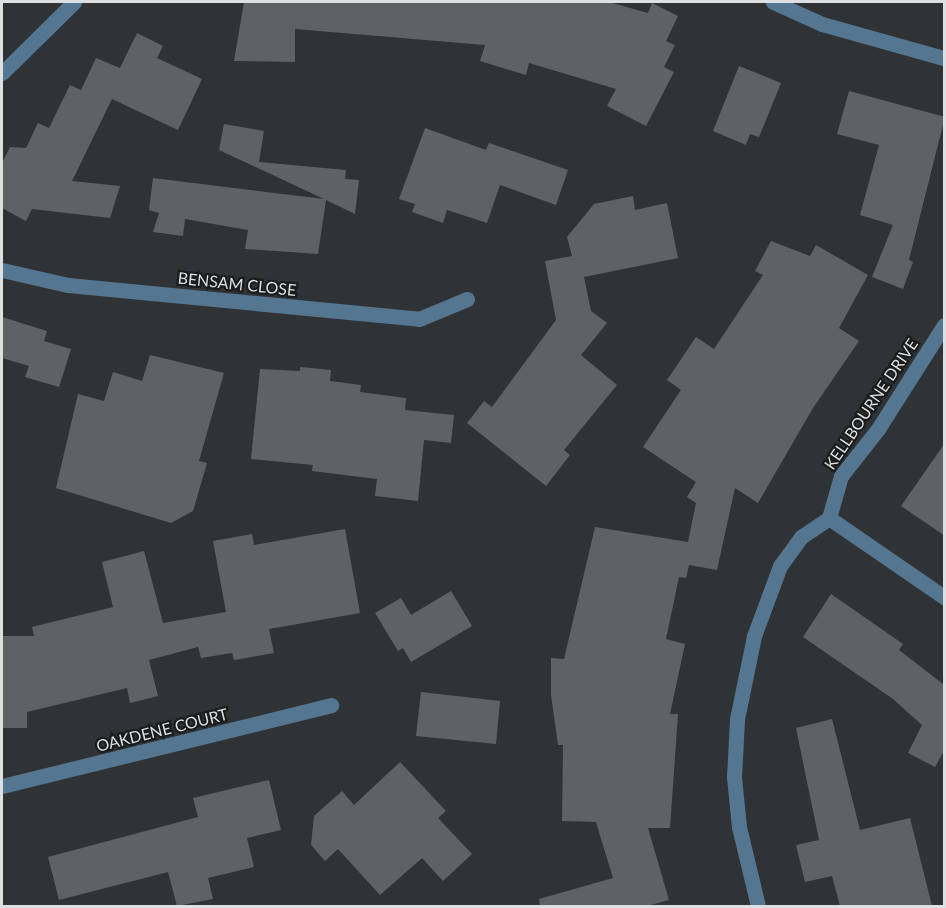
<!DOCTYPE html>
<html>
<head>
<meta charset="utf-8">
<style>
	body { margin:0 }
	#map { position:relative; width:946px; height:908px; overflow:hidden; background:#303336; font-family:Lato,sans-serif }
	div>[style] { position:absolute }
	.building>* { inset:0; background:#5e6265 }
	.minor>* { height:15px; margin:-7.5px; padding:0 7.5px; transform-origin:7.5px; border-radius:7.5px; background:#557690 }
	span { translate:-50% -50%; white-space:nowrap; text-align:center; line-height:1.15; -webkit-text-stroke:4.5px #191b1c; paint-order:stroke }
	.street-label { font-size:16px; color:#dddfe1 }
	.frame { position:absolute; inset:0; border:3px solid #dddfe1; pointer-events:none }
</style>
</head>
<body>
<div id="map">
	<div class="building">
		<i style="clip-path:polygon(244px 2px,609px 2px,648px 13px,652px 3px,678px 16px,666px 41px,675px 45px,664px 67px,674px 72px,646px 126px,607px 106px,616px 89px,529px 63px,526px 75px,480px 61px,485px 45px,295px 29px,295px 62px,234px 61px)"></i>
		<i style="clip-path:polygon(137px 33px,163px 46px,157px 58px,202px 79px,178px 130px,112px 99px,72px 181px,120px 186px,110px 218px,32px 209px,26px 221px,2px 208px,2px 163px,10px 147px,26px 148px,38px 123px,49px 128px,70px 85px,81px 90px,96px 58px,120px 68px)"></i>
		<i style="clip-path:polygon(739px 66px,781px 83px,759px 137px,750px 134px,746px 145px,713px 131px)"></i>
		<i style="clip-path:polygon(849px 91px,945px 117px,909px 260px,913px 262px,903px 289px,872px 277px,893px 225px,860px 215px,879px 145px,837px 134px)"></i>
		<i style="clip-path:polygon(224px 124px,264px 131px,259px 162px,346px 170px,345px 179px,359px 180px,355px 214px,326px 200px,318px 254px,245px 249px,248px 230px,185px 219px,183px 236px,153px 232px,159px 213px,149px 210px,153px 178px,324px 199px,219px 150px)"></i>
		<i style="clip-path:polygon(425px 128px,486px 150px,489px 143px,568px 170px,556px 205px,500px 185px,487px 223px,447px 210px,443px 223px,412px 212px,415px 204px,399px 199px)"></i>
		<i style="clip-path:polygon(633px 196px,635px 210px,667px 203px,678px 258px,584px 277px,591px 311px,607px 323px,581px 355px,617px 385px,564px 450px,570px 455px,546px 486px,467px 423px,484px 401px,492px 407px,556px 320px,545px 261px,572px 256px,567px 237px,594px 204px)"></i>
		<i style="clip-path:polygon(771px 241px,810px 256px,816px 245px,868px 275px,839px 328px,859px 341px,813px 408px,758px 503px,735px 488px,717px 570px,689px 565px,686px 578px,679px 577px,666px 639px,685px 644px,670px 714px,678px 714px,670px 828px,648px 828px,669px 900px,647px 906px,540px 906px,539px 899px,613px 878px,596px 822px,562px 821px,563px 745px,558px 745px,551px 695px,551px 658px,564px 659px,595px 527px,688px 542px,696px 503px,687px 497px,696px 482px,643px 447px,681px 390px,667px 380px,696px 337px,714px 349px,763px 275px,755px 271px)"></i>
		<i style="clip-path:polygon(2px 317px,47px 331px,44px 341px,71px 349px,59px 387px,25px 377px,29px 366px,2px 358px)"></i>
		<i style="clip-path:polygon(150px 355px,224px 373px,199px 461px,207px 463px,193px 511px,171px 523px,56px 488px,78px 394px,104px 401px,113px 372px,142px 381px)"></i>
		<i style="clip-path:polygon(300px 367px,331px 370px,330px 381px,361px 385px,360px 392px,406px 398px,405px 410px,454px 415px,451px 443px,424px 440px,418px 501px,375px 496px,377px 479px,312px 471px,313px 465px,251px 459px,260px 369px,300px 371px)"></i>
		<i style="clip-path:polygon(945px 443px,945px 536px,901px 506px)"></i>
		<i style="clip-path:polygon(345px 529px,360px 613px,269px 629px,274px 653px,234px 660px,232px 653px,201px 658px,198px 647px,149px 660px,158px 696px,130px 703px,127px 688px,27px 712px,27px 728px,2px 728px,2px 636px,34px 636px,32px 627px,113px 607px,102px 562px,144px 551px,163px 623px,226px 612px,213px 541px,252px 534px,254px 545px)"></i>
		<i style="clip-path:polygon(451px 591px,472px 626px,411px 662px,403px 648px,398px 651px,375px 613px,401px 598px,411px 615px)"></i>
		<i style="clip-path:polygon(831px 594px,903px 644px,899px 650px,943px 684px,945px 680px,945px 749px,935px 767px,908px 753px,922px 725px,893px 699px,803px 637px)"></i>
		<i style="clip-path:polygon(421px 692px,500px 701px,496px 744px,416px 736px)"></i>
		<i style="clip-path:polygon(832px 719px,860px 830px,910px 818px,932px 906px,840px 906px,832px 876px,805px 882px,796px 845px,819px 840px,796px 728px)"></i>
		<i style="clip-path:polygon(400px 762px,446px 811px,438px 818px,472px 854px,443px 881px,422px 858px,380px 895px,338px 849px,325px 861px,311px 845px,314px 816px,342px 791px,354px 805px)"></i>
		<i style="clip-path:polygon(269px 780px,281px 830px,247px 838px,254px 867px,208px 878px,213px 899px,177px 906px,168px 872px,59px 900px,48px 857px,198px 817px,193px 798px)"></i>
	</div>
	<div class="minor">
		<i style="left:773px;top:2px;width:54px;rotate:24.2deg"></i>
		<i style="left:822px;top:24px;width:127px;rotate:15.6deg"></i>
		<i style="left:2px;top:73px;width:101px;rotate:-44.6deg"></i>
		<i style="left:2px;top:270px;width:68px;rotate:12.8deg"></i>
		<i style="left:68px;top:285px;width:353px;rotate:5.5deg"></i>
		<i style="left:419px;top:319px;width:52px;rotate:-22.6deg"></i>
		<i style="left:829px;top:518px;width:140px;rotate:34.5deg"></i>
		<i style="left:2px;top:786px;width:339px;rotate:-13.8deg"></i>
		<i style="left:758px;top:906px;width:81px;rotate:-103.5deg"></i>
		<i style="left:739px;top:827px;width:50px;rotate:-95.7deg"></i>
		<i style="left:734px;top:777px;width:58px;rotate:-87deg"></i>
		<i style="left:737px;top:719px;width:85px;rotate:-78.4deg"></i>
		<i style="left:754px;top:636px;width:75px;rotate:-69.6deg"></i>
		<i style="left:780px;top:566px;width:36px;rotate:-54deg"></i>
		<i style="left:801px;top:537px;width:34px;rotate:-34deg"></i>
		<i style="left:829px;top:518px;width:44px;rotate:-74.1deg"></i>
		<i style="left:841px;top:476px;width:60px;rotate:-51.8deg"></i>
		<i style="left:878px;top:429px;width:123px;rotate:-57.6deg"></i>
	</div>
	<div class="street-label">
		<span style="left:237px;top:284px;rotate:6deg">BENSAM CLOSE</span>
		<span style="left:871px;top:404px;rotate:-56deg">KELLBOURNE DRIVE</span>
		<span style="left:162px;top:730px;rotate:-14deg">OAKDENE COURT</span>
	</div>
	<div class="frame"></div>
</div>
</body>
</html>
